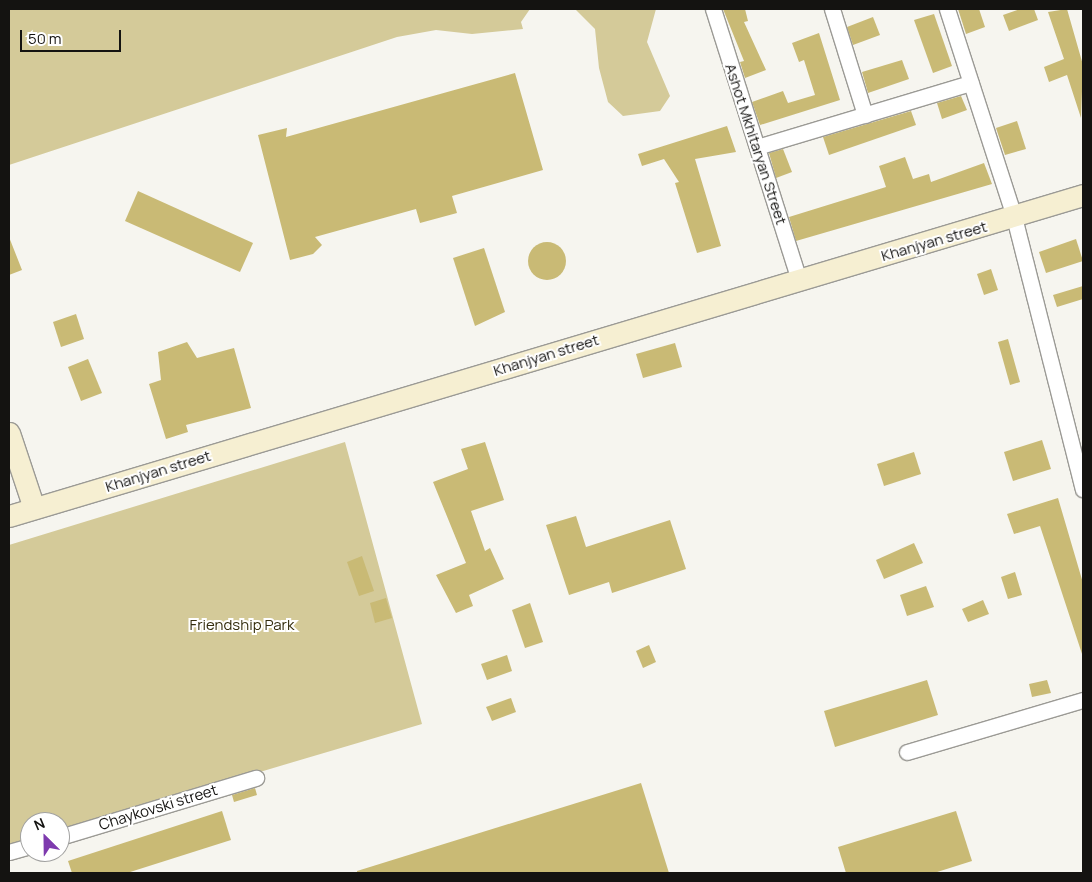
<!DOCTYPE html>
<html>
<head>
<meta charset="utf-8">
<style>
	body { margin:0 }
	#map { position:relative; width:1092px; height:882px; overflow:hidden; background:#f6f5ef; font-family:Manrope,sans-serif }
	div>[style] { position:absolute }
	.green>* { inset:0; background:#d4ca99 }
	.building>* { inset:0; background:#c9ba75 }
	.round { border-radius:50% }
	.roads { filter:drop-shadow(1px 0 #9b9a95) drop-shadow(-1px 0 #9b9a95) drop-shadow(0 1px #9b9a95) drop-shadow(0 -1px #9b9a95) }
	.street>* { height:15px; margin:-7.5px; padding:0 7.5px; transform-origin:7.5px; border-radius:7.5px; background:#fff }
	.secondary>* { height:21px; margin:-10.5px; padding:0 10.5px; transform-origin:10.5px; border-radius:10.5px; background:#f6efd2 }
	span { translate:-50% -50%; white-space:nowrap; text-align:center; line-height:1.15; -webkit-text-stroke:4px #fff; paint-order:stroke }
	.street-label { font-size:15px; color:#141311 }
	.park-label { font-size:15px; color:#342d0e }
	.frame { position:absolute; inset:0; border:10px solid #141311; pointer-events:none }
	.north { position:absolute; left:20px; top:812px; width:50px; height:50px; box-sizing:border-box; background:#fff; border:1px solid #a1a1a0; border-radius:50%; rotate:337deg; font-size:14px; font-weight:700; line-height:20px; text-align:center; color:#141311 }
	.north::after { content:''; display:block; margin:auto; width:18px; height:22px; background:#7e3aae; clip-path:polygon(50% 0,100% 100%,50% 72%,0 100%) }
	.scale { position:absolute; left:20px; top:30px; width:101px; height:22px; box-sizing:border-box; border:2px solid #141311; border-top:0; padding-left:6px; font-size:15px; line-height:18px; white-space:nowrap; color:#141311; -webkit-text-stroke:4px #fff; paint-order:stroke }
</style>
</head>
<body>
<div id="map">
	<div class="green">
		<i style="clip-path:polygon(9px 9px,530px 9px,521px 22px,523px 29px,472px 34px,436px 30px,397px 37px,9px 165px)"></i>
		<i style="clip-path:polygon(575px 9px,656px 9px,647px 42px,670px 96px,660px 111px,623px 116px,608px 102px,599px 68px,595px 29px)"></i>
		<i style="clip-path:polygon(345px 442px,422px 724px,60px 831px,60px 822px,30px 822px,30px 840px,9px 846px,9px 545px)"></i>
	</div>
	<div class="building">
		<i style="clip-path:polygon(723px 9px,745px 9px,748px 21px,744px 22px,766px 70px,745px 78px,740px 62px,744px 61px)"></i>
		<i style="clip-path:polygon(958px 9px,979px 9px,985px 27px,966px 34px)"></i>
		<i style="clip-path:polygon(1020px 9px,1034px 9px,1038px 20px,1009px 31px,1003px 15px)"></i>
		<i style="clip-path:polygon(1067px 9px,1083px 65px,1081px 118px,1067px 75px,1049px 82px,1044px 67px,1064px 59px,1048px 12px)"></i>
		<i style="clip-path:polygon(934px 14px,952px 66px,933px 73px,914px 20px)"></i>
		<i style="clip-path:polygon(873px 17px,880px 35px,853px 45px,847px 27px)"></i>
		<i style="clip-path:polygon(819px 33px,840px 100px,760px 125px,752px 102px,783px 91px,788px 103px,815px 95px,804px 60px,799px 62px,792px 43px)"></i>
		<i style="clip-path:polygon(902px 60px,909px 79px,868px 93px,862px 72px)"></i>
		<i style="clip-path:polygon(515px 73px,543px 170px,452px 196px,457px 213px,420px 223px,416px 209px,315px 237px,322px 245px,313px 254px,290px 260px,258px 135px,287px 128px,286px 137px)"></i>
		<i style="clip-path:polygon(961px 96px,967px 110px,942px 119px,937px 103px)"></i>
		<i style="clip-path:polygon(911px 111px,916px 125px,829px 155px,823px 137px)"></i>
		<i style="clip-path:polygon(1017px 121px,1026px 149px,1005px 155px,996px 128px)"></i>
		<i style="clip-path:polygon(727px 126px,736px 152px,695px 159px,721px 246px,697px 253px,675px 183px,679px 182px,664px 159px,642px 166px,638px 154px)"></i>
		<i style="clip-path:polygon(783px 149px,792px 172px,776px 178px,769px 153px)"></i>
		<i style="clip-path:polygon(905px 157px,913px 179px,929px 174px,931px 182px,984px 163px,992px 184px,796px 241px,789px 217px,886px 187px,879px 166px)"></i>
		<i style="clip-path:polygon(138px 191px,253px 243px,240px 272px,125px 221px)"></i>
		<i style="clip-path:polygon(9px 237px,22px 270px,9px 275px)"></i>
		<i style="clip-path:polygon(1076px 239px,1083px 261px,1046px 273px,1039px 252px)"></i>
		<i class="round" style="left:528px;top:242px;width:38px;height:38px"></i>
		<i style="clip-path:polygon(484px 248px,505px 312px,475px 326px,453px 258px)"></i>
		<i style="clip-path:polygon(991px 269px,998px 290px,984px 295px,977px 274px)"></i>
		<i style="clip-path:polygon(1083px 286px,1083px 299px,1057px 307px,1053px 295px)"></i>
		<i style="clip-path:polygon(76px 314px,84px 339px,61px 347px,53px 322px)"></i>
		<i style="clip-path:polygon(1008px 339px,1020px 382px,1010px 385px,998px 342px)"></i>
		<i style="clip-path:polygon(187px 342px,197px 358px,234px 348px,251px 408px,186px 425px,188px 432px,166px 439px,149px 384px,161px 380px,158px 352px)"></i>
		<i style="clip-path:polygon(675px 343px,682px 367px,643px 378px,636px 354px)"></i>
		<i style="clip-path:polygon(88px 359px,102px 393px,81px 401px,68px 367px)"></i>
		<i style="clip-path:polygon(1042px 440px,1051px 469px,1013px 481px,1004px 452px)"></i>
		<i style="clip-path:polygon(485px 442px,504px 500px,471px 511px,485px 551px,490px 548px,504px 579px,469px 595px,473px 606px,456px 613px,436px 575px,466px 563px,433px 482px,468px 469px,461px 449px)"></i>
		<i style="clip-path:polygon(914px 452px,921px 474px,884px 486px,877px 464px)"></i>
		<i style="clip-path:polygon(1058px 498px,1083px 583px,1083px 657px,1040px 526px,1014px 534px,1007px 514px)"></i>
		<i style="clip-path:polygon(576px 516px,586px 547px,670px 520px,686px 569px,612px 593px,609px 582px,569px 595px,546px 525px)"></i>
		<i style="clip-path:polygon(914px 543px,923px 563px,884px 579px,876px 560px)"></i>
		<i style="clip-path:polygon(362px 556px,374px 591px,359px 596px,347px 562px)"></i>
		<i style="clip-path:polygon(1015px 572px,1022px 595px,1008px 599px,1001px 577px)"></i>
		<i style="clip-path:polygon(926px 586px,934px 607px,907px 616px,900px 595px)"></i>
		<i style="clip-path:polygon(386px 598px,392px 618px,375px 623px,370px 603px)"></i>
		<i style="clip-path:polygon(983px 600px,989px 614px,968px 622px,962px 609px)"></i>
		<i style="clip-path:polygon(530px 603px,543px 642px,525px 648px,512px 610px)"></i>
		<i style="clip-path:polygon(649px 645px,656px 662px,643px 668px,636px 651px)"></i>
		<i style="clip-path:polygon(507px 655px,512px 671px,487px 680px,481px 664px)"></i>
		<i style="clip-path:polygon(927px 680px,938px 715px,835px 747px,824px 711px)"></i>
		<i style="clip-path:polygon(1047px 680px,1051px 693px,1032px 697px,1029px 684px)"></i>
		<i style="clip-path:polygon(511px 698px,516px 712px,492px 721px,486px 707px)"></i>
		<i style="clip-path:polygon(641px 783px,669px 873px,357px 873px,357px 871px)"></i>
		<i style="clip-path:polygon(255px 788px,257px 795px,234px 802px,232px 795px)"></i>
		<i style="clip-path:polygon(222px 811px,231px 840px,127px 873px,72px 873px,68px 861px)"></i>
		<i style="clip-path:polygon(956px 811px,972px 861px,934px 873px,846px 873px,838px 847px)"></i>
	</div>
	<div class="roads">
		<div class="street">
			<i style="left:713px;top:9px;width:284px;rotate:72.4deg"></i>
			<i style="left:832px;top:9px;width:111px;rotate:72.7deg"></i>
			<i style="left:947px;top:9px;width:219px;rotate:72.1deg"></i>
			<i style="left:1014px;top:217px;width:281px;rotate:75.8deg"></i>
			<i style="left:757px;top:147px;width:223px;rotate:-16.7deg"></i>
			<i style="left:907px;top:752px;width:184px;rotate:-16.5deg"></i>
			<i style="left:60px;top:837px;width:205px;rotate:-16.8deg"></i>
			<i style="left:9px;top:852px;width:22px;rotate:-16deg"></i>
		</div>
		<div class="secondary">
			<i style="left:9px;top:433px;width:79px;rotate:71.6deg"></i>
			<i style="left:9px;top:516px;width:1121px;rotate:-16.64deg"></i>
		</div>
	</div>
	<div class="street-label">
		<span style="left:756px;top:144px;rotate:72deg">Ashot Mkhitaryan Street</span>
		<span style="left:934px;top:241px;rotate:-16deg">Khanjyan street</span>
		<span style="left:546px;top:355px;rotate:-17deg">Khanjyan street</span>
		<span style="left:158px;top:471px;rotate:-17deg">Khanjyan street</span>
		<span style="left:158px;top:807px;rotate:-17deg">Chaykovski street</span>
	</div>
	<div class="park-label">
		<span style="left:242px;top:625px">Friendship Park</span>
	</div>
	<div class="frame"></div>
	<div class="north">N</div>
	<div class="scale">50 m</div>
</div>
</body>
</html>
